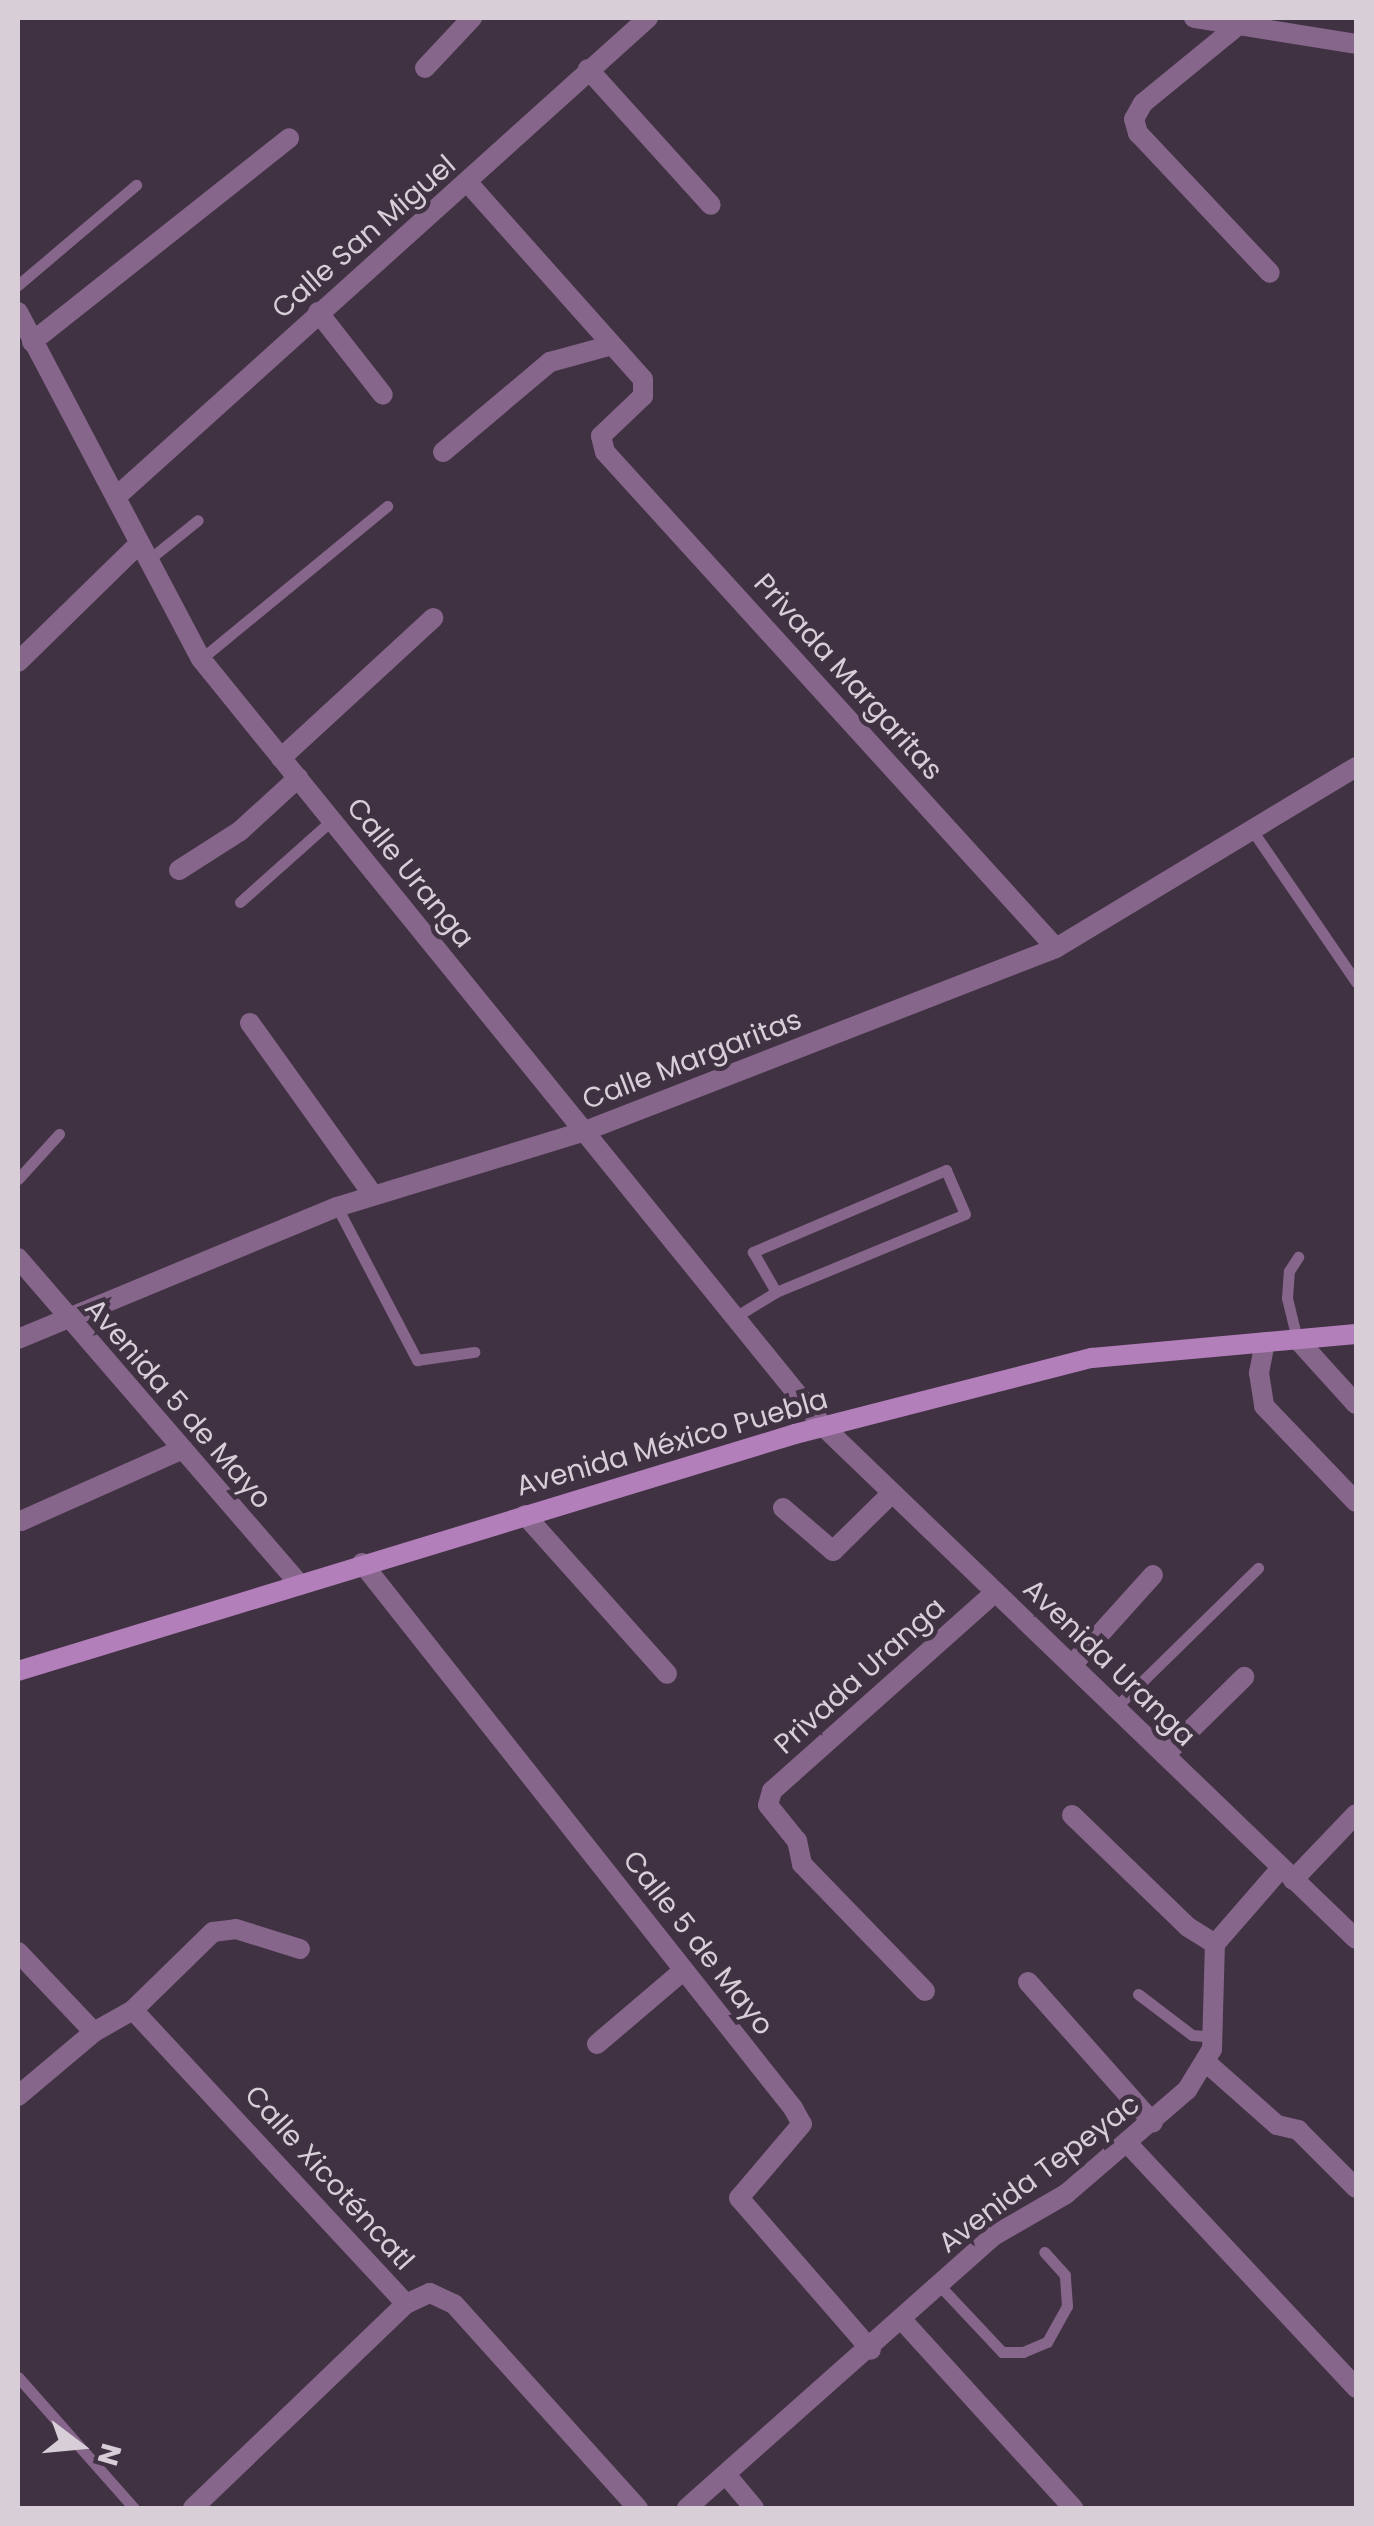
<!DOCTYPE html>
<html>
<head>
<meta charset="utf-8">
<style>
	body { margin:0 }
	#map { position:relative; width:1374px; height:2526px; overflow:hidden; background:#403242; font-family:Poppins,sans-serif }
	div>[style] { position:absolute }
	.service>* { height:11px; margin:-5.5px; padding:0 5.5px; transform-origin:5.5px; border-radius:5.5px; background:#86668b }
	.minor>* { height:20px; margin:-10px; padding:0 10px; transform-origin:10px; border-radius:10px; background:#86668b }
	.secondary>* { height:20px; margin:-10px; padding:0 10px; transform-origin:10px; border-radius:10px; background:#b27fba }
	span { translate:-50% -50%; white-space:nowrap; text-align:center; line-height:1.15; -webkit-text-stroke:9px #403242; paint-order:stroke }
	.street-label { font-size:28px; color:#d7ced8 }
	.frame { position:absolute; inset:0; border:20px solid #d7ced8; pointer-events:none }
	.north { position:absolute; left:30px; top:2396px; width:100px; height:100px; -webkit-text-stroke:8px #403242; paint-order:stroke; rotate:106deg; font-size:28px; font-weight:700; line-height:40px; text-align:center; color:#d7ced8 }
	.north::after { content:''; display:block; margin:auto; width:35px; height:45px; background:#d7ced8; clip-path:polygon(50% 0,100% 100%,50% 72%,0 100%) }
</style>
</head>
<body>
<div id="map">
	<div class="service">
		<i style="left:18px;top:285px;width:155px;rotate:-40.3deg"></i>
		<i style="left:147px;top:561px;width:65px;rotate:-38.8deg"></i>
		<i style="left:201px;top:659px;width:241px;rotate:-39.4deg"></i>
		<i style="left:1252px;top:830px;width:184px;rotate:55.6deg"></i>
		<i style="left:240px;top:902px;width:123px;rotate:-41.7deg"></i>
		<i style="left:18px;top:1179px;width:61px;rotate:-47.7deg"></i>
		<i style="left:337px;top:1207px;width:173px;rotate:62.4deg"></i>
		<i style="left:417px;top:1360px;width:58px;rotate:-8deg"></i>
		<i style="left:735px;top:1317px;width:48px;rotate:-31.4deg"></i>
		<i style="left:776px;top:1292px;width:204px;rotate:-22.4deg"></i>
		<i style="left:965px;top:1214px;width:48px;rotate:-113.4deg"></i>
		<i style="left:946px;top:1170px;width:210px;rotate:157deg"></i>
		<i style="left:753px;top:1252px;width:46px;rotate:60.1deg"></i>
		<i style="left:1297px;top:1339px;width:42px;rotate:-103.7deg"></i>
		<i style="left:1287px;top:1298px;width:27px;rotate:-86deg"></i>
		<i style="left:1289px;top:1271px;width:17px;rotate:-57deg"></i>
		<i style="left:1116px;top:1707px;width:199px;rotate:-44.4deg"></i>
		<i style="left:1138px;top:1994px;width:68px;rotate:37.2deg"></i>
		<i style="left:1192px;top:2035px;width:21px;rotate:5deg"></i>
		<i style="left:940px;top:2286px;width:91px;rotate:46.8deg"></i>
		<i style="left:1002px;top:2352px;width:21px"></i>
		<i style="left:1023px;top:2352px;width:26px;rotate:-23deg"></i>
		<i style="left:1047px;top:2342px;width:41px;rotate:-60.9deg"></i>
		<i style="left:1067px;top:2306px;width:31px;rotate:-94deg"></i>
		<i style="left:1065px;top:2275px;width:31px;rotate:-132deg"></i>
		<i style="left:18px;top:2377px;width:175px;rotate:48.5deg"></i>
	</div>
	<div class="minor">
		<i style="left:1194px;top:18px;width:164px;rotate:9.1deg"></i>
		<i style="left:1247px;top:18px;width:134px;rotate:140.7deg"></i>
		<i style="left:1143px;top:103px;width:18px;rotate:119deg"></i>
		<i style="left:1134px;top:119px;width:15px;rotate:74deg"></i>
		<i style="left:1138px;top:133px;width:192px;rotate:46.7deg"></i>
		<i style="left:425px;top:68px;width:69px;rotate:-46.8deg"></i>
		<i style="left:588px;top:69px;width:183px;rotate:47.9deg"></i>
		<i style="left:469px;top:184px;width:261px;rotate:48.3deg"></i>
		<i style="left:643px;top:379px;width:17px;rotate:90deg"></i>
		<i style="left:643px;top:396px;width:58px;rotate:136.4deg"></i>
		<i style="left:601px;top:436px;width:16px;rotate:76deg"></i>
		<i style="left:605px;top:452px;width:670px;rotate:47.72deg"></i>
		<i style="left:18px;top:312px;width:392px;rotate:62.2deg"></i>
		<i style="left:201px;top:659px;width:989px;rotate:50.95deg"></i>
		<i style="left:824px;top:1427px;width:738px;rotate:43.9deg"></i>
		<i style="left:318px;top:312px;width:105px;rotate:51.9deg"></i>
		<i style="left:32px;top:342px;width:328px;rotate:-38.4deg"></i>
		<i style="left:443px;top:452px;width:140px;rotate:-40.1deg"></i>
		<i style="left:550px;top:362px;width:64px;rotate:-15.3deg"></i>
		<i style="left:116px;top:497px;width:716px;rotate:-42deg"></i>
		<i style="left:18px;top:662px;width:169px;rotate:-44.3deg"></i>
		<i style="left:281px;top:758px;width:207px;rotate:-42.6deg"></i>
		<i style="left:179px;top:870px;width:72px;rotate:-32.6deg"></i>
		<i style="left:240px;top:831px;width:79px;rotate:-42.4deg"></i>
		<i style="left:250px;top:1023px;width:211px;rotate:54.4deg"></i>
		<i style="left:18px;top:1258px;width:432px;rotate:49.2deg"></i>
		<i style="left:18px;top:1339px;width:345px;rotate:-22.5deg"></i>
		<i style="left:337px;top:1207px;width:259px;rotate:-17deg"></i>
		<i style="left:585px;top:1131px;width:505px;rotate:-21.23deg"></i>
		<i style="left:1056px;top:948px;width:350px;rotate:-31.1deg"></i>
		<i style="left:1297px;top:1339px;width:88px;rotate:47.8deg"></i>
		<i style="left:1265px;top:1342px;width:32px;rotate:101deg"></i>
		<i style="left:1259px;top:1373px;width:33px;rotate:81deg"></i>
		<i style="left:1264px;top:1406px;width:133px;rotate:46.2deg"></i>
		<i style="left:783px;top:1508px;width:66px;rotate:40.7deg"></i>
		<i style="left:833px;top:1551px;width:83px;rotate:-44.5deg"></i>
		<i style="left:525px;top:1515px;width:213px;rotate:48.2deg"></i>
		<i style="left:21px;top:1521px;width:177px;rotate:-24deg"></i>
		<i style="left:362px;top:1563px;width:695px;rotate:51.66deg"></i>
		<i style="left:793px;top:2108px;width:18px;rotate:61deg"></i>
		<i style="left:802px;top:2124px;width:97px;rotate:130.4deg"></i>
		<i style="left:739px;top:2198px;width:201px;rotate:49deg"></i>
		<i style="left:1072px;top:1665px;width:121px;rotate:-48deg"></i>
		<i style="left:1166px;top:1754px;width:110px;rotate:-44.6deg"></i>
		<i style="left:1072px;top:1815px;width:161px;rotate:44deg"></i>
		<i style="left:1188px;top:1927px;width:32px;rotate:32deg"></i>
		<i style="left:1293px;top:1880px;width:91px;rotate:-46.3deg"></i>
		<i style="left:18px;top:1952px;width:110px;rotate:46.5deg"></i>
		<i style="left:1028px;top:1982px;width:188px;rotate:48.4deg"></i>
		<i style="left:925px;top:1991px;width:177px;rotate:-134.1deg"></i>
		<i style="left:802px;top:1864px;width:24px;rotate:-102deg"></i>
		<i style="left:797px;top:1841px;width:46px;rotate:-128.9deg"></i>
		<i style="left:768px;top:1805px;width:15px;rotate:-74deg"></i>
		<i style="left:772px;top:1791px;width:299px;rotate:-41.7deg"></i>
		<i style="left:133px;top:2010px;width:112px;rotate:-44.3deg"></i>
		<i style="left:213px;top:1932px;width:23px;rotate:-7deg"></i>
		<i style="left:236px;top:1929px;width:67px;rotate:17.4deg"></i>
		<i style="left:597px;top:2044px;width:114px;rotate:-40.4deg"></i>
		<i style="left:1208px;top:2064px;width:92px;rotate:41.5deg"></i>
		<i style="left:1277px;top:2125px;width:22px;rotate:13deg"></i>
		<i style="left:1298px;top:2130px;width:82px;rotate:45deg"></i>
		<i style="left:18px;top:2096px;width:99px;rotate:-40.1deg"></i>
		<i style="left:94px;top:2032px;width:45px;rotate:-29.4deg"></i>
		<i style="left:133px;top:2010px;width:401px;rotate:47.1deg"></i>
		<i style="left:1129px;top:2145px;width:333px;rotate:46.9deg"></i>
		<i style="left:903px;top:2321px;width:253px;rotate:47.7deg"></i>
		<i style="left:728px;top:2477px;width:40px;rotate:50deg"></i>
		<i style="left:193px;top:2508px;width:295px;rotate:-43.8deg"></i>
		<i style="left:406px;top:2304px;width:26px;rotate:-25deg"></i>
		<i style="left:430px;top:2293px;width:26px;rotate:25deg"></i>
		<i style="left:454px;top:2304px;width:275px;rotate:48deg"></i>
		<i style="left:687px;top:2508px;width:412px;rotate:-41.6deg"></i>
		<i style="left:995px;top:2235px;width:82px;rotate:-30deg"></i>
		<i style="left:1066px;top:2194px;width:160px;rotate:-40.7deg"></i>
		<i style="left:1187px;top:2090px;width:48px;rotate:-58.6deg"></i>
		<i style="left:1212px;top:2049px;width:105px;rotate:-88.4deg"></i>
		<i style="left:1215px;top:1944px;width:101px;rotate:-49deg"></i>
	</div>
	<div class="secondary">
		<i style="left:18px;top:1671px;width:812px;rotate:-16.96deg"></i>
		<i style="left:795px;top:1434px;width:307px;rotate:-14.4deg"></i>
		<i style="left:1092px;top:1358px;width:265px;rotate:-5.2deg"></i>
	</div>
	<div class="street-label">
		<span style="left:364px;top:237px;rotate:-41deg">Calle San Miguel</span>
		<span style="left:848px;top:677px;rotate:48deg">Privada Margaritas</span>
		<span style="left:410px;top:873px;rotate:51deg">Calle Uranga</span>
		<span style="left:692px;top:1060px;rotate:-21deg">Calle Margaritas</span>
		<span style="left:178px;top:1404px;rotate:49deg">Avenida 5 de Mayo</span>
		<span style="left:672px;top:1443px;rotate:-16deg">Avenida México Puebla</span>
		<span style="left:1109px;top:1663px;rotate:44deg">Avenida Uranga</span>
		<span style="left:860px;top:1676px;rotate:-42deg">Privada Uranga</span>
		<span style="left:698px;top:1943px;rotate:52deg">Calle 5 de Mayo</span>
		<span style="left:1039px;top:2174px;rotate:-37deg">Avenida Tepeyac</span>
		<span style="left:329px;top:2178px;rotate:48deg">Calle Xicoténcatl</span>
	</div>
	<div class="frame"></div>
	<div class="north">N</div>
</div>
</body>
</html>
